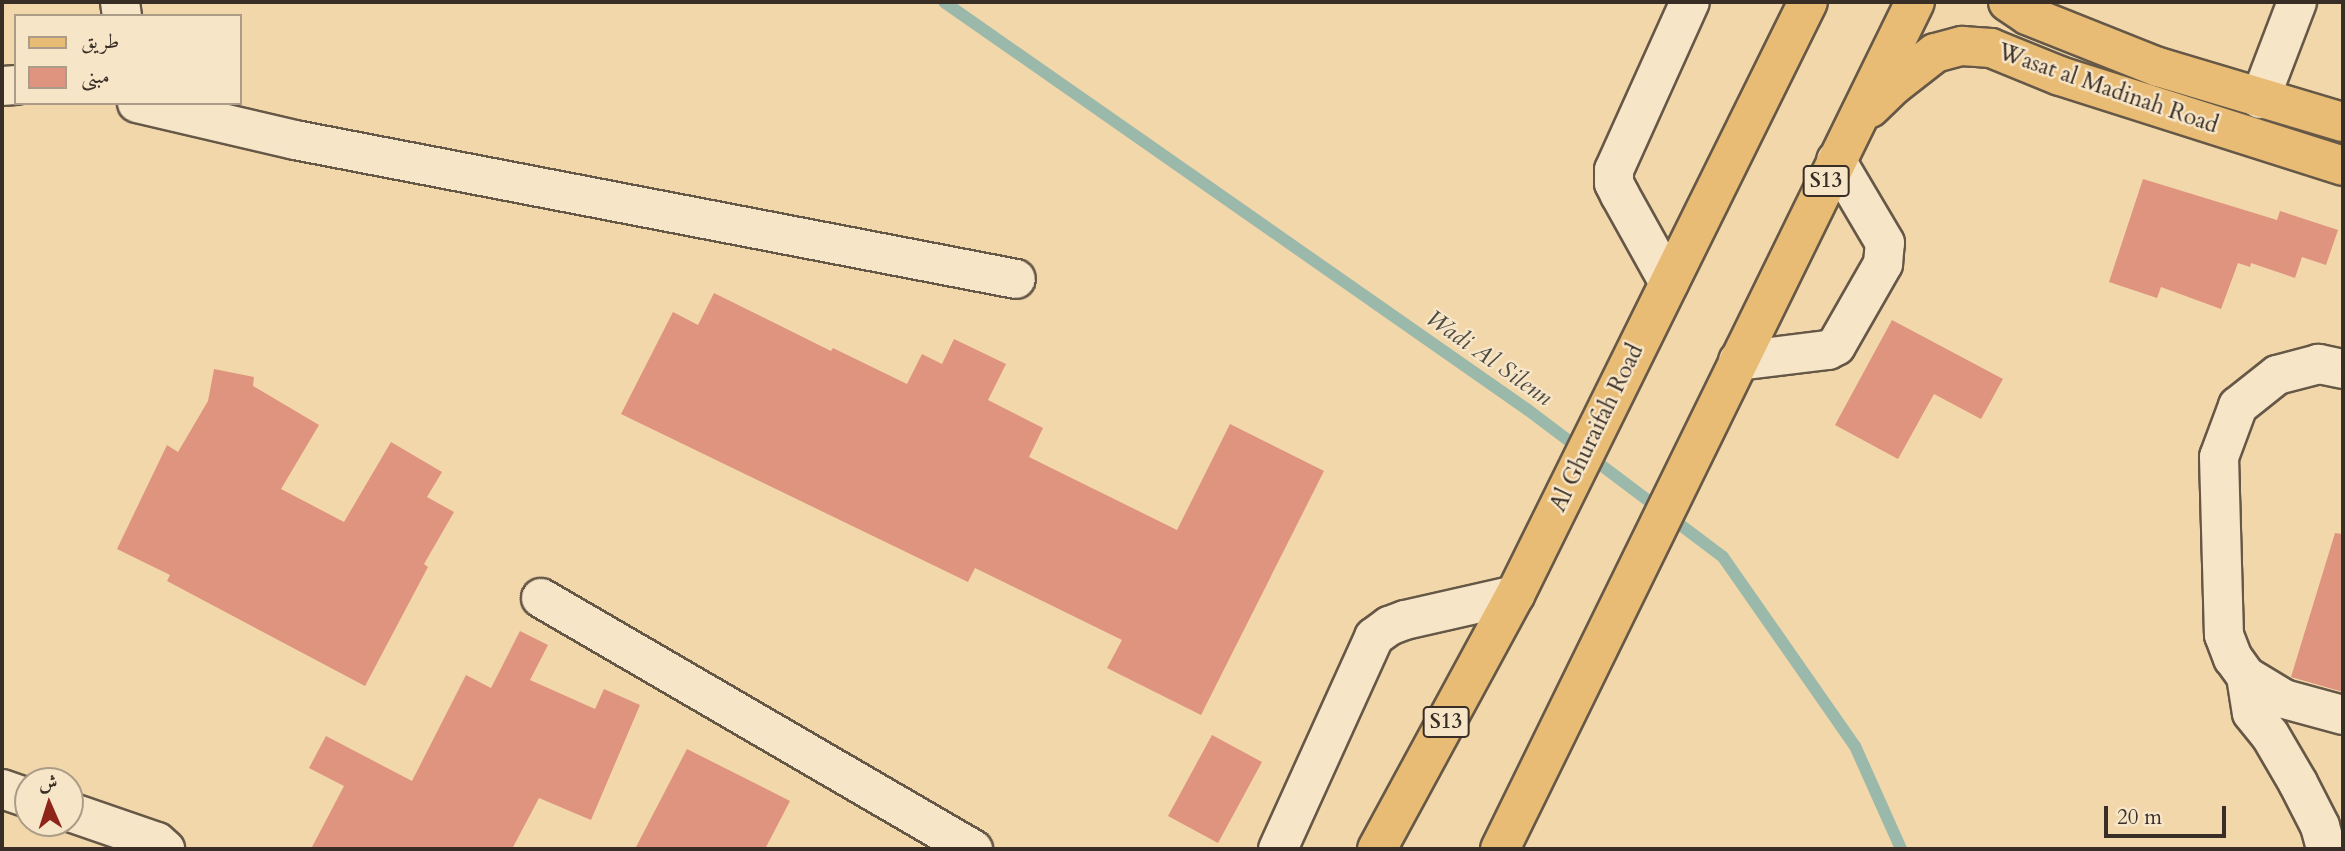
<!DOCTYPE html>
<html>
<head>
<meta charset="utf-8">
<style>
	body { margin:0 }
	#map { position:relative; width:2345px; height:851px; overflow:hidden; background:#f2d7aa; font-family:Cardo,Amiri,serif }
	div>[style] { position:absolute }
	.stream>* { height:12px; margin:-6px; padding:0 6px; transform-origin:6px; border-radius:6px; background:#9bb9ab }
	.building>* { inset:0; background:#de947e }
	.roads { filter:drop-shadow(2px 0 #665847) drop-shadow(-2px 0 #665847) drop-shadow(0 2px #665847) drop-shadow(0 -2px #665847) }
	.minor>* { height:38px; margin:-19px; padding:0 19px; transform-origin:19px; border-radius:19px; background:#f7e5c8 }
	.major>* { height:38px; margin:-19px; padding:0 19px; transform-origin:19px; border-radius:19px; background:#e9bc75 }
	span { translate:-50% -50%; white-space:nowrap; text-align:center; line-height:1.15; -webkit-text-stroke:5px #f7e5c8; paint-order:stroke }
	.shield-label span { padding:2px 5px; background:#f7e5c8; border:2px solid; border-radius:5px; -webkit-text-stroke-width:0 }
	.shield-label { font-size:21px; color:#382e26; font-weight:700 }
	.street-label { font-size:23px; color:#382e26 }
	.water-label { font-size:24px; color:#4c4a41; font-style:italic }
	.frame { position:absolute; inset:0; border:4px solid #382e26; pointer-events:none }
	.legend { position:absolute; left:14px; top:14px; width:228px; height:91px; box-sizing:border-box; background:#f7e5c8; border:2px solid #ab9c87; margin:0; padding:9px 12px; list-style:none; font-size:21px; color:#382e26 }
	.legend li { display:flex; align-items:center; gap:14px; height:35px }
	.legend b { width:35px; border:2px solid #ab9c87 }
	.north { position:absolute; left:14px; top:767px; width:70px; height:70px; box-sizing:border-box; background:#f7e5c8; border:2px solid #ab9c87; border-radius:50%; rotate:357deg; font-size:19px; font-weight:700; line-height:28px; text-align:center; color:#382e26 }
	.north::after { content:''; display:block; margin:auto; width:24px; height:32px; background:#8f2418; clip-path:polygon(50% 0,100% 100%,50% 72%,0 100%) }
	.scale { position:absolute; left:2104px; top:806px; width:122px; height:32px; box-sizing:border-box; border:4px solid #382e26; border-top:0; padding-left:9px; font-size:21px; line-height:24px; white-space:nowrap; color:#382e26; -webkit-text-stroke:5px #f7e5c8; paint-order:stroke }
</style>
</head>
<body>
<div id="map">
	<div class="stream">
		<i style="left:944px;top:2px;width:712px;rotate:34.94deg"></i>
		<i style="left:1528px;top:410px;width:244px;rotate:37deg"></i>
		<i style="left:1723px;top:557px;width:231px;rotate:55.1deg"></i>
		<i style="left:1855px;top:746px;width:113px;rotate:65.9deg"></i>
	</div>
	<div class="building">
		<i style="clip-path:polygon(2143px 179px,2277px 220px,2280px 211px,2338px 230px,2326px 265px,2302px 257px,2295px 278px,2251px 263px,2250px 267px,2238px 263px,2221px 309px,2161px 287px,2157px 298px,2109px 282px)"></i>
		<i style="clip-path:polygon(714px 293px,831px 351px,833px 348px,907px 384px,922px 354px,942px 364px,954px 339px,1006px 364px,988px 400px,1043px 428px,1029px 457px,1177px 530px,1230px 424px,1324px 471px,1201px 715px,1107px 668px,1122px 640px,975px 568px,968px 582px,621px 414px,673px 312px,698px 325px)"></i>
		<i style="clip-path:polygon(1892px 320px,2003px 379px,1981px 419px,1934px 394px,1898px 459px,1835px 425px)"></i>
		<i style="clip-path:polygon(214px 369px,254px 377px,253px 386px,319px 425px,281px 489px,344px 522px,391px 442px,442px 472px,427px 497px,454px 512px,424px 564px,428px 567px,365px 686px,167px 581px,170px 575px,117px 549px,167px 445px,178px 452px,208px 401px)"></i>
		<i style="clip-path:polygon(2335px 533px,2343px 534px,2343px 692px,2291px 677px)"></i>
		<i style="clip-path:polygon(520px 631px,548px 645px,530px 680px,595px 709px,604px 689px,640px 705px,591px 820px,539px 798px,512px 849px,311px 849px,344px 786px,309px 768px,326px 736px,412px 781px,466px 675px,491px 688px)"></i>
		<i style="clip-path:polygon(1212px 735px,1262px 762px,1218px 843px,1168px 816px)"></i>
		<i style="clip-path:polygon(687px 749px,790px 801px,765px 849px,635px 849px)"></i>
	</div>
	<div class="roads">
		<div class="minor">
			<i style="left:120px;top:2px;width:14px;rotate:82deg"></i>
			<i style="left:2px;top:86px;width:14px;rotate:-4deg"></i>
			<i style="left:2260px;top:99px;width:104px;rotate:-69.1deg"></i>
			<i style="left:137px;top:103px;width:162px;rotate:13.2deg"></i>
			<i style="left:295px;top:140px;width:734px;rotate:10.91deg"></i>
			<i style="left:1669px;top:283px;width:101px;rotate:-119.1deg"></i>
			<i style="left:1620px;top:195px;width:13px;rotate:-117deg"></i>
			<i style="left:1614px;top:183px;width:13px;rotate:-90deg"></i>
			<i style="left:1614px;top:170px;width:184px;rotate:-65.7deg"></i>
			<i style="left:1738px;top:361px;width:91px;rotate:-7deg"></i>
			<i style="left:1828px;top:350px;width:9px;rotate:-27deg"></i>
			<i style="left:1836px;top:346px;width:95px;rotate:-60.2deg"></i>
			<i style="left:1883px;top:264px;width:21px;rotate:-85deg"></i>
			<i style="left:1885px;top:243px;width:96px;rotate:-120.6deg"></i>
			<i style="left:2343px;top:369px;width:25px;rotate:-168deg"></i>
			<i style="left:2319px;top:364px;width:43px;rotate:165.3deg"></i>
			<i style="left:2277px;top:375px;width:50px;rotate:141.5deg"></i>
			<i style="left:2238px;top:406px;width:54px;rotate:110.4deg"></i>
			<i style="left:2219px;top:457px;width:178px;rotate:88.4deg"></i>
			<i style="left:2224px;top:635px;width:25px;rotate:69deg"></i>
			<i style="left:2233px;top:658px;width:22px;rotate:54deg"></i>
			<i style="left:2246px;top:676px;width:44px;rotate:31.2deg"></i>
			<i style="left:2284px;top:699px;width:61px;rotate:15.2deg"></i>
			<i style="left:541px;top:598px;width:500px;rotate:30.2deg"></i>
			<i style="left:2246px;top:676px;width:37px;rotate:81deg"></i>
			<i style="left:2252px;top:713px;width:28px;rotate:51deg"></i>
			<i style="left:2270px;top:735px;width:56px;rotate:59.7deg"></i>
			<i style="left:2298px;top:783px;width:48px;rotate:62.9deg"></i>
			<i style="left:2320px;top:826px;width:24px;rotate:75deg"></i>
			<i style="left:2px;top:789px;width:28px;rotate:19deg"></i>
			<i style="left:70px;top:812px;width:92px;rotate:19deg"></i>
			<i style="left:157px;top:842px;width:11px;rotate:41deg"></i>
			<i style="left:1278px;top:849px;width:233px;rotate:-65.6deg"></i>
			<i style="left:1374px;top:637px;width:19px;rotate:-36deg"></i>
			<i style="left:1389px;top:626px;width:17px;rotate:-21deg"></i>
			<i style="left:1405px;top:620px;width:113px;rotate:-12.8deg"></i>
		</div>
		<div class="major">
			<i style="left:2008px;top:2px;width:23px;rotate:34deg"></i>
			<i style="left:2027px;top:15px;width:141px;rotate:21.7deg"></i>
			<i style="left:2158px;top:67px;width:193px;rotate:16.6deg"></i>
			<i style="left:1870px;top:108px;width:33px;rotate:-44deg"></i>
			<i style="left:1894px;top:85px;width:52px;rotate:-38deg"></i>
			<i style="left:1935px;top:53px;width:28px;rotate:-15deg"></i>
			<i style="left:1962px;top:46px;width:29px;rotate:4deg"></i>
			<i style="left:1991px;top:48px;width:74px;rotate:22.1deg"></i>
			<i style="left:2060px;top:76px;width:297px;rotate:17.6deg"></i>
			<i style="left:1377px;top:849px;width:289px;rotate:-61.5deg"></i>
			<i style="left:1515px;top:595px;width:661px;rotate:-63.71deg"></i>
			<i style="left:1500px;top:849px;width:943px;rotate:-63.9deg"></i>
		</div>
	</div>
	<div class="shield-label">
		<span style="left:1826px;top:181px">S13</span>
		<span style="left:1446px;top:722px">S13</span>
	</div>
	<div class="street-label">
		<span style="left:2108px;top:89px;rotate:19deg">Wasat al Madinah Road</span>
		<span style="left:1597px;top:428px;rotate:-64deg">Al Ghuraifah Road</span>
	</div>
	<div class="water-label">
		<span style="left:1489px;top:358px;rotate:35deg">Wadi Al Silenn</span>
	</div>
	<div class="frame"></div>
	<ul class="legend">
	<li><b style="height:9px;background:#e9bc75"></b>طريق</li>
	<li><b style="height:19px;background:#de947e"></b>مبنى</li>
	</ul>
	<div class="north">ش</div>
	<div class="scale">20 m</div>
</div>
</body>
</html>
